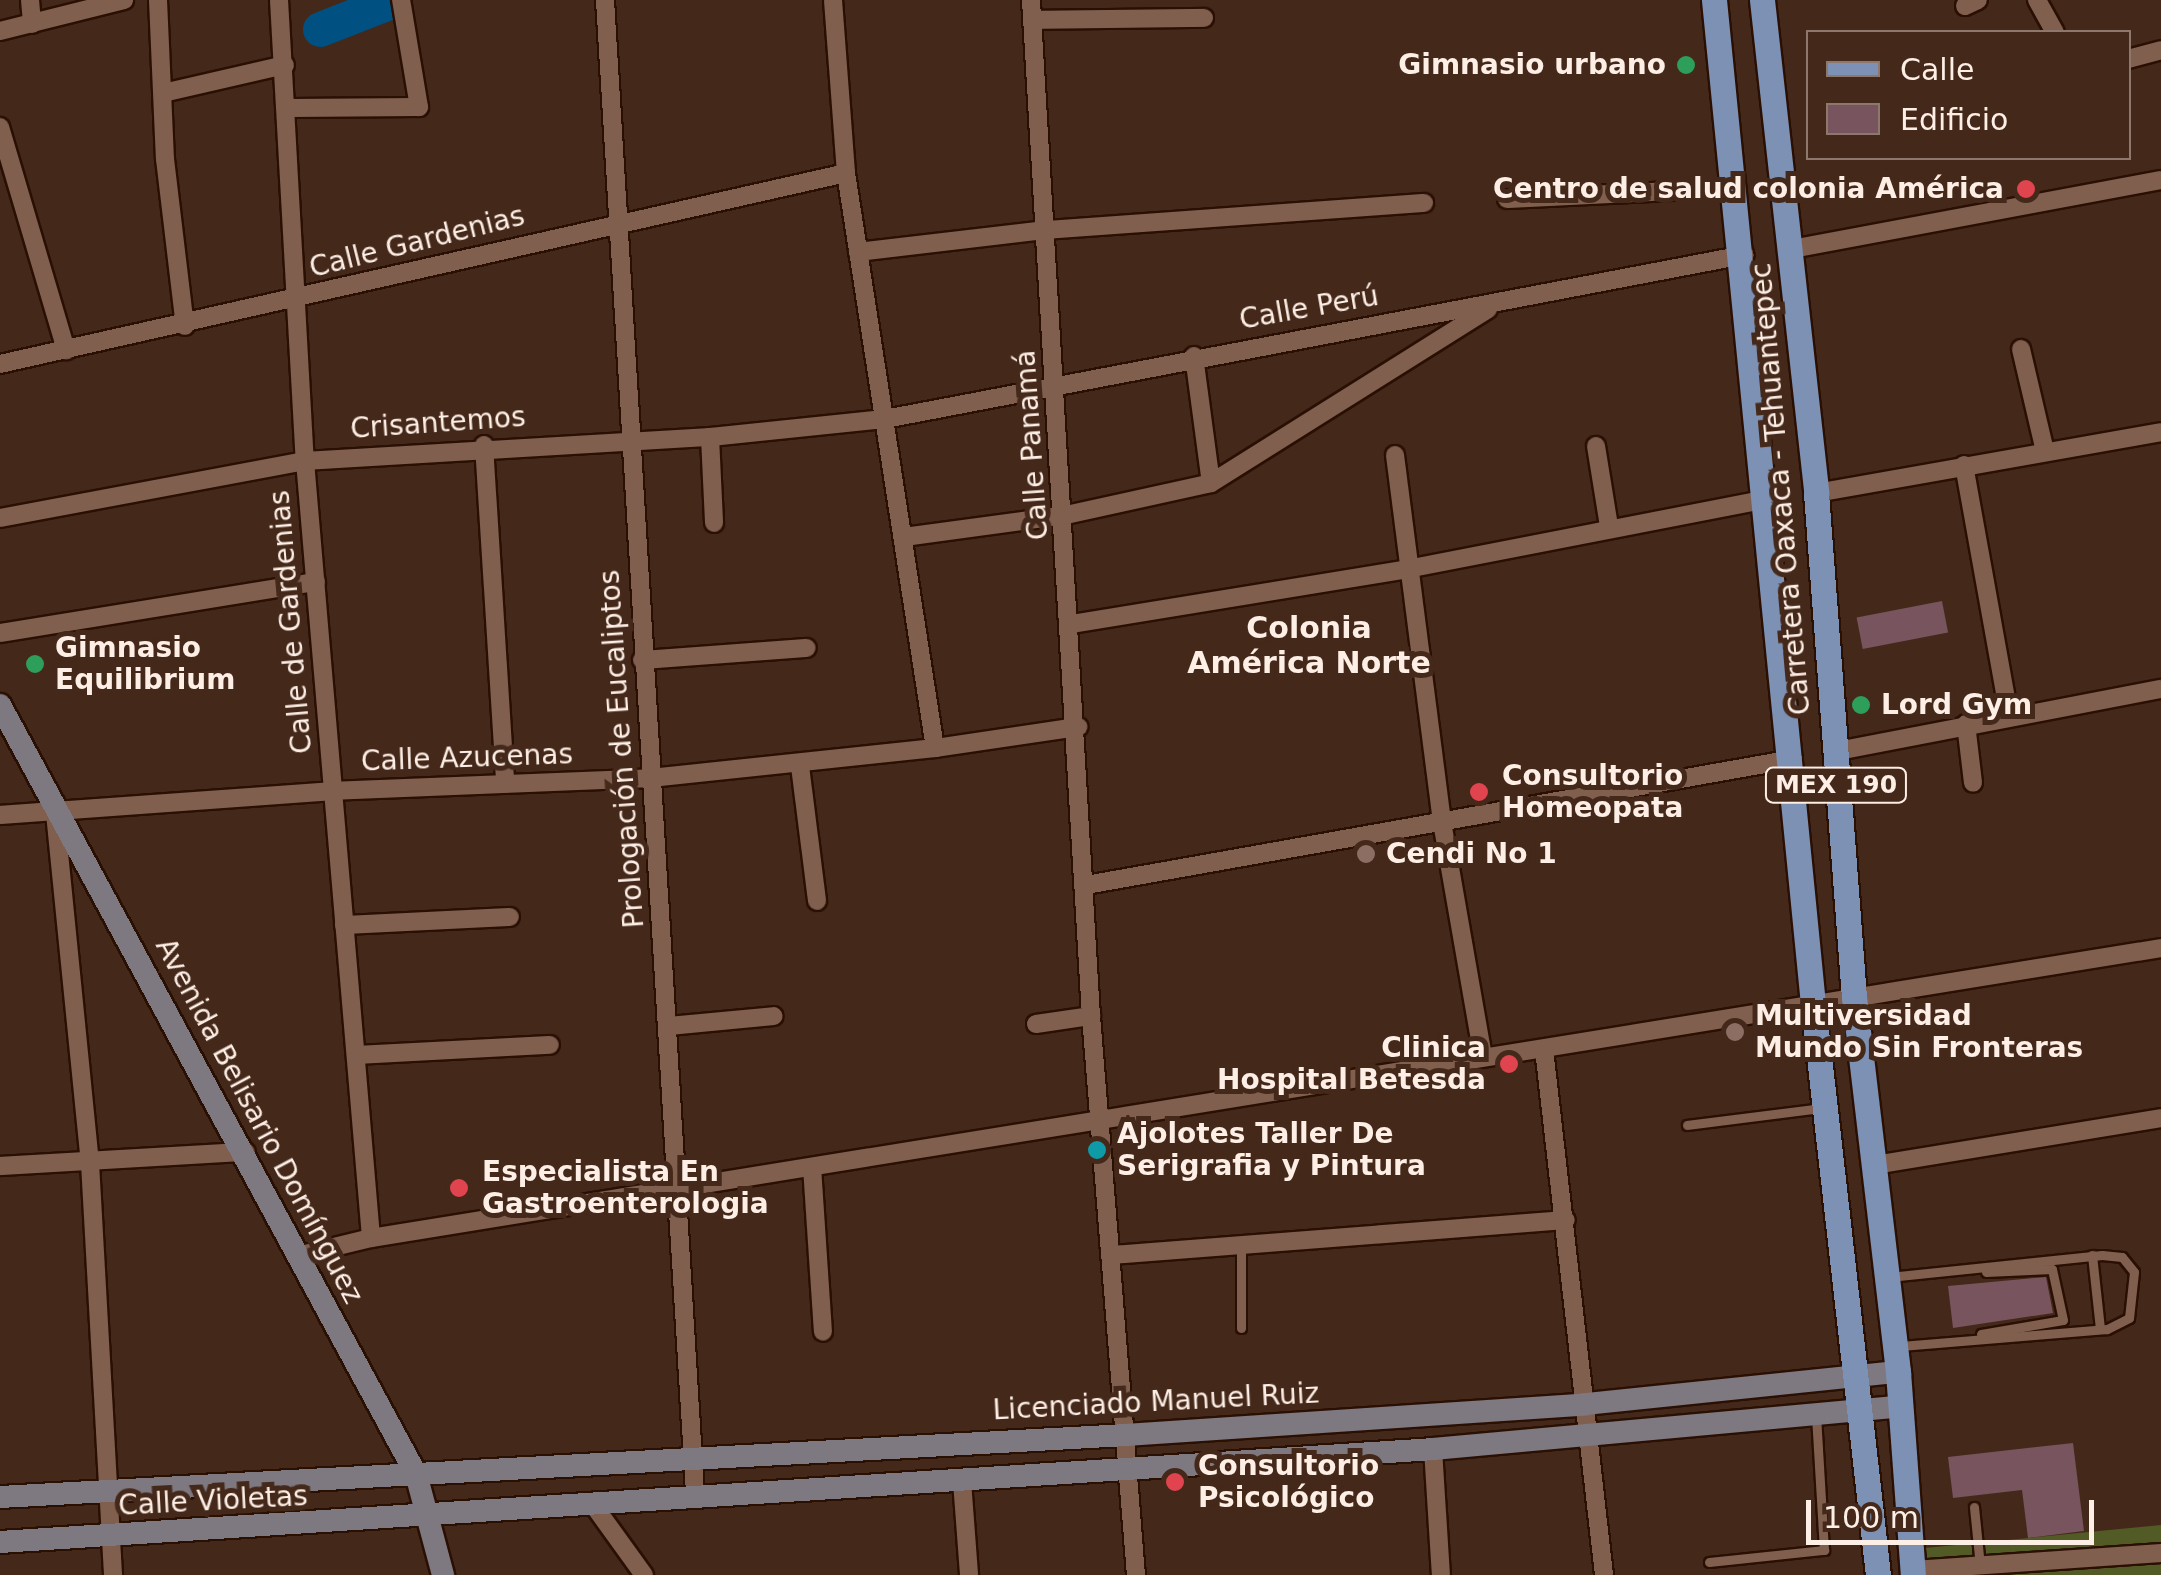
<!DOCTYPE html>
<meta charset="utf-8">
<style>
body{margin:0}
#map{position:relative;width:2161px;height:1575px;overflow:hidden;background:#442819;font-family:"DejaVu Sans",sans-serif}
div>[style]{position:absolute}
.green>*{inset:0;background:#525b25}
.river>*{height:35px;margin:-17.5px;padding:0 17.5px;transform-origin:17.5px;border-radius:17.5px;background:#005081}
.building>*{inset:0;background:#77545e;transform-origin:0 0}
.roads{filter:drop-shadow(2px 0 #2a0f03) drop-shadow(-2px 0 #2a0f03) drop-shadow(0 2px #2a0f03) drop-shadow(0 -2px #2a0f03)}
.lane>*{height:9px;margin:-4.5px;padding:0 4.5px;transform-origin:4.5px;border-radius:4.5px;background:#805f4f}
.street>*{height:18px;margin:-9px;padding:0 9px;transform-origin:9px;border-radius:9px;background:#805f4f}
.secondary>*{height:22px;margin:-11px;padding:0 11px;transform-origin:11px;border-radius:11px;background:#7e7881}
.primary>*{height:25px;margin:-12.5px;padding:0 12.5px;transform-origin:12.5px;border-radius:12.5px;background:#7d91b4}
.dots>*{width:28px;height:28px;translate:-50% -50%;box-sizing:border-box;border:5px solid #442819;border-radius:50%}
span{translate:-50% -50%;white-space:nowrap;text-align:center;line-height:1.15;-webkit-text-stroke:10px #442819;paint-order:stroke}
.shield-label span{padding:2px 8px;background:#442819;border:2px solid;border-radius:8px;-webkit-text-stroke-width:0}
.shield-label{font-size:25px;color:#fdeee6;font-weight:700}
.poi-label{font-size:28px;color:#fdeee6;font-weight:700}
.right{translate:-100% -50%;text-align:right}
.left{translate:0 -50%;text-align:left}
.street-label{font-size:28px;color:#fdeee6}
.neighbourhood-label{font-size:30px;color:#fdeee6;font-weight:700}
.legend{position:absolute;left:1806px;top:30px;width:325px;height:130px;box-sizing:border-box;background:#442819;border:2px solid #8e776b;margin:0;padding:12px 18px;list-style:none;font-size:30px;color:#fdeee6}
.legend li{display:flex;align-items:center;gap:20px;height:50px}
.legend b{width:50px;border:2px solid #8e776b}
.scale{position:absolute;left:1806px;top:1500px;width:288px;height:45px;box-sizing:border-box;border:5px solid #fdeee6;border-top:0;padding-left:12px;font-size:30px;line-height:35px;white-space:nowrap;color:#fdeee6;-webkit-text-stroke:8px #442819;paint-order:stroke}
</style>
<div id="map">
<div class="green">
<i style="clip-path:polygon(2161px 1525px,2161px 1575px,1928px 1575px,1925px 1548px)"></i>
</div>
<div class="river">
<i style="left:320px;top:29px;width:79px;rotate:-21.4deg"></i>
</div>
<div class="building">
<i style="left:1942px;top:601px;width:32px;height:87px;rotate:79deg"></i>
<i style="clip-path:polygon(2046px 1277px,2053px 1313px,1953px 1328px,1948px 1286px)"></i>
<i style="clip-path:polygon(2073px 1443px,2084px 1531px,2028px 1538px,2022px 1490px,1953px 1498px,1948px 1457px)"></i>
</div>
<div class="roads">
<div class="lane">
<i style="left:1687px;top:1125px;width:136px;rotate:-7.2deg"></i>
<i style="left:1241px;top:1246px;width:82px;rotate:90deg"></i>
<i style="left:2092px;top:1255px;width:74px;rotate:83.8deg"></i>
<i style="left:1889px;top:1277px;width:214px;rotate:-5.9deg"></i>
<i style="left:2102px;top:1255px;width:20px;rotate:6deg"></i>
<i style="left:2122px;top:1257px;width:19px;rotate:51deg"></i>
<i style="left:2134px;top:1272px;width:46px;rotate:96.2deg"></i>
<i style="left:2129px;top:1318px;width:25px;rotate:153deg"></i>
<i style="left:2107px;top:1329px;width:210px;rotate:175.3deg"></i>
<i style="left:1981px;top:1334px;width:83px;rotate:-9.7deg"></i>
<i style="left:2063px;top:1320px;width:52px;rotate:-102.2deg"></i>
<i style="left:2052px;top:1269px;width:66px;rotate:177.4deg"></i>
<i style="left:1974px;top:1507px;width:59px;rotate:84.2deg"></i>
<i style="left:1709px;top:1562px;width:116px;rotate:-6deg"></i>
<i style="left:1824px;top:1550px;width:134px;rotate:-93.4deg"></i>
</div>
<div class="street">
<i style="left:30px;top:0;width:24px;rotate:85deg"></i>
<i style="left:158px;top:0;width:159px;rotate:87.5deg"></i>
<i style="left:165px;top:159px;width:168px;rotate:83.2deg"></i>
<i style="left:279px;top:0;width:462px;rotate:86.8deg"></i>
<i style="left:305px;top:461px;width:780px;rotate:85.14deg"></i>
<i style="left:605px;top:0;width:1497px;rotate:86.55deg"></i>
<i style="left:1031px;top:0;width:1018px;rotate:86.62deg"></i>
<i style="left:1091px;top:1016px;width:561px;rotate:85.4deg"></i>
<i style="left:2037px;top:0;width:37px;rotate:61deg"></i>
<i style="left:1965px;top:6px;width:14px;rotate:-25deg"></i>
<i style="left:1032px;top:20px;width:172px;rotate:-0.7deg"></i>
<i style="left:0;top:31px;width:128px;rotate:-14deg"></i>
<i style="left:2128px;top:59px;width:34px;rotate:-15deg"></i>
<i style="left:163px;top:93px;width:125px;rotate:-12.9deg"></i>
<i style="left:289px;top:108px;width:130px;rotate:-0.4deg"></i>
<i style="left:419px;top:107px;width:109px;rotate:-99.5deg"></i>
<i style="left:0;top:127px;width:233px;rotate:73.5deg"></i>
<i style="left:1507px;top:199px;width:227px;rotate:-2.8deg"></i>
<i style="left:1792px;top:249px;width:375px;rotate:-10.6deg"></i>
<i style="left:858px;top:252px;width:189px;rotate:-6.7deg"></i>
<i style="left:1046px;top:230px;width:379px;rotate:-4.1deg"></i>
<i style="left:2021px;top:349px;width:105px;rotate:76.8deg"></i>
<i style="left:1194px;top:356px;width:128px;rotate:82.4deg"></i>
<i style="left:0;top:364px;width:867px;rotate:-12.72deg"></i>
<i style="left:710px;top:437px;width:86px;rotate:87.3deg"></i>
<i style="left:484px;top:445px;width:339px;rotate:86.4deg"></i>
<i style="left:1596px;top:446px;width:81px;rotate:80.8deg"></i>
<i style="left:1395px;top:455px;width:370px;rotate:82.7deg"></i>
<i style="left:1442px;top:822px;width:238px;rotate:80.1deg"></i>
<i style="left:1964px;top:465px;width:254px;rotate:79.8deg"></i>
<i style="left:1816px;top:493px;width:350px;rotate:-10deg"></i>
<i style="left:0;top:518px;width:310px;rotate:-10.6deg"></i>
<i style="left:305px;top:461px;width:406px;rotate:-3.4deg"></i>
<i style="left:710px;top:437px;width:176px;rotate:-5.9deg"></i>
<i style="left:885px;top:419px;width:875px;rotate:-10.81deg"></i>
<i style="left:904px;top:537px;width:163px;rotate:-7.7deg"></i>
<i style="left:1066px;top:515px;width:148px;rotate:-12.4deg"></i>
<i style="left:1211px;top:483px;width:327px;rotate:-32.1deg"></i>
<i style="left:1072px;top:624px;width:339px;rotate:-9.3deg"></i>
<i style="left:1407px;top:569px;width:368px;rotate:-11deg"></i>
<i style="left:0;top:633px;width:320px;rotate:-9.2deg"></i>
<i style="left:642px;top:660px;width:165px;rotate:-4.2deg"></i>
<i style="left:1966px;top:724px;width:59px;rotate:83.2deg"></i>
<i style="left:935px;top:748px;width:145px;rotate:-8.4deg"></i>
<i style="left:1833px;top:752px;width:334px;rotate:-10.9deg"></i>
<i style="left:800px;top:766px;width:136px;rotate:82.8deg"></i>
<i style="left:55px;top:813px;width:352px;rotate:84.3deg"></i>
<i style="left:90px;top:1163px;width:413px;rotate:86.8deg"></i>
<i style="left:0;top:815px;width:333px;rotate:-4.1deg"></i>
<i style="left:332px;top:791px;width:318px;rotate:-2.3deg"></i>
<i style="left:650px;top:778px;width:287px;rotate:-6deg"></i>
<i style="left:935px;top:748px;width:582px;rotate:-98.8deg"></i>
<i style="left:846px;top:173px;width:173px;rotate:-94.3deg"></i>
<i style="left:1086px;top:885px;width:718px;rotate:-10.11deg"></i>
<i style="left:344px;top:925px;width:166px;rotate:-2.8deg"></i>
<i style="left:1036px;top:1024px;width:56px;rotate:-8.3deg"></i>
<i style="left:669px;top:1026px;width:105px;rotate:-5.4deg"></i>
<i style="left:1544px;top:1049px;width:529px;rotate:83.49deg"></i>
<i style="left:356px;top:1055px;width:194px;rotate:-3deg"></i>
<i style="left:1875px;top:1165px;width:290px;rotate:-9.3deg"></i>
<i style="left:0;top:1166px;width:246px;rotate:-3.3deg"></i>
<i style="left:812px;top:1167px;width:165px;rotate:86.2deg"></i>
<i style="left:1111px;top:1255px;width:456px;rotate:-4.4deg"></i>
<i style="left:297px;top:1256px;width:76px;rotate:-13.7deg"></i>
<i style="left:371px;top:1238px;width:1813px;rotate:-9.2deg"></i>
<i style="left:1433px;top:1449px;width:126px;rotate:86.4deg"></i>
<i style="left:962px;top:1481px;width:94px;rotate:85.7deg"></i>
<i style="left:592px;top:1503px;width:89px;rotate:54.2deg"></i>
<i style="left:1913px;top:1570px;width:249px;rotate:-3.9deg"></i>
</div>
<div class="secondary">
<i style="left:0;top:705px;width:874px;rotate:61.59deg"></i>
<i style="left:416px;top:1474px;width:105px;rotate:75deg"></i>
<i style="left:0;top:1497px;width:1127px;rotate:-3.15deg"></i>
<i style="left:1125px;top:1435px;width:462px;rotate:-3.8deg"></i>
<i style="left:1586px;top:1404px;width:314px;rotate:-5.9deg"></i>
<i style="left:0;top:1542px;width:1436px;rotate:-3.71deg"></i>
<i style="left:1433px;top:1449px;width:470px;rotate:-5.2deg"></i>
</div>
<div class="primary">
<i style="left:1714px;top:0;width:1009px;rotate:84.37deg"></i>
<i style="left:1813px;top:1004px;width:575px;rotate:83.51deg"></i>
<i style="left:1762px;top:0;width:496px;rotate:83.7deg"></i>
<i style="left:1816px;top:493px;width:505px;rotate:85.69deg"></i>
<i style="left:1854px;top:997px;width:378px;rotate:83.3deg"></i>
<i style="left:1898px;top:1372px;width:204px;rotate:85.8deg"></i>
</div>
</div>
<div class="dots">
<i style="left:1686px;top:65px;background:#2e9e5b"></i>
<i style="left:2026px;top:189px;background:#e0444e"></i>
<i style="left:35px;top:664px;background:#2e9e5b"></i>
<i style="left:1861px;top:705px;background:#2e9e5b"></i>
<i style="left:1479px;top:792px;background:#e0444e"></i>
<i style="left:1366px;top:854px;background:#8d6e63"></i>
<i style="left:1735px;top:1032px;background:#8d6e63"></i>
<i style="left:1509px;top:1064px;background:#e0444e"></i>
<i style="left:1097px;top:1150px;background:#0f9aa8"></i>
<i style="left:459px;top:1188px;background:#e0444e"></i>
<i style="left:1175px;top:1482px;background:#e0444e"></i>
</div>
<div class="shield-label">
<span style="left:1836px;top:785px">MEX 190</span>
</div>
<div class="poi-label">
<span class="right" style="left:1666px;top:65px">Gimnasio urbano</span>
<span class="right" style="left:2004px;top:189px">Centro de salud colonia América</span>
<span class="left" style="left:55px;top:664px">Gimnasio<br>Equilibrium</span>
<span class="left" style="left:1881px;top:705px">Lord Gym</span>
<span class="left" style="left:1502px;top:792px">Consultorio<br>Homeopata</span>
<span class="left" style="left:1386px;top:854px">Cendi No 1</span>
<span class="left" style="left:1755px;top:1032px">Multiversidad<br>Mundo Sin Fronteras</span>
<span class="right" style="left:1486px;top:1064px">Clinica<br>Hospital Betesda</span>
<span class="left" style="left:1117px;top:1150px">Ajolotes Taller De<br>Serigrafia y Pintura</span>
<span class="left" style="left:482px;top:1188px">Especialista En<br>Gastroenterologia</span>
<span class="left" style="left:1198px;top:1482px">Consultorio<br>Psicológico</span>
</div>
<div class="street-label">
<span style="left:417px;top:242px;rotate:-14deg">Calle Gardenias</span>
<span style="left:1309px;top:308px;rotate:-10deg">Calle Perú</span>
<span style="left:438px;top:423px;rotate:-4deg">Crisantemos</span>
<span style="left:1032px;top:445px;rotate:-94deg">Calle Panamá</span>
<span style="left:1781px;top:489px;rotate:-95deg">Carretera Oaxaca - Tehuantepec</span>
<span style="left:291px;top:622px;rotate:-95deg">Calle de Gardenias</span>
<span style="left:622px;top:749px;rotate:-94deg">Prologación de Eucaliptos</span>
<span style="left:467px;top:758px;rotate:-2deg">Calle Azucenas</span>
<span style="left:259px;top:1121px;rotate:62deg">Avenida Belisario Domínguez</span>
<span style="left:1156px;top:1402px;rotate:-3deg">Licenciado Manuel Ruiz</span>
<span style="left:213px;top:1501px;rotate:-3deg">Calle Violetas</span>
</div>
<div class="neighbourhood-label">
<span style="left:1309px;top:645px">Colonia<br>América Norte</span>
</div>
<ul class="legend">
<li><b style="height:12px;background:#7d91b4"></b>Calle</li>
<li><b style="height:28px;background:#77545e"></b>Edificio</li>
</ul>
<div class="scale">100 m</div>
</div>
